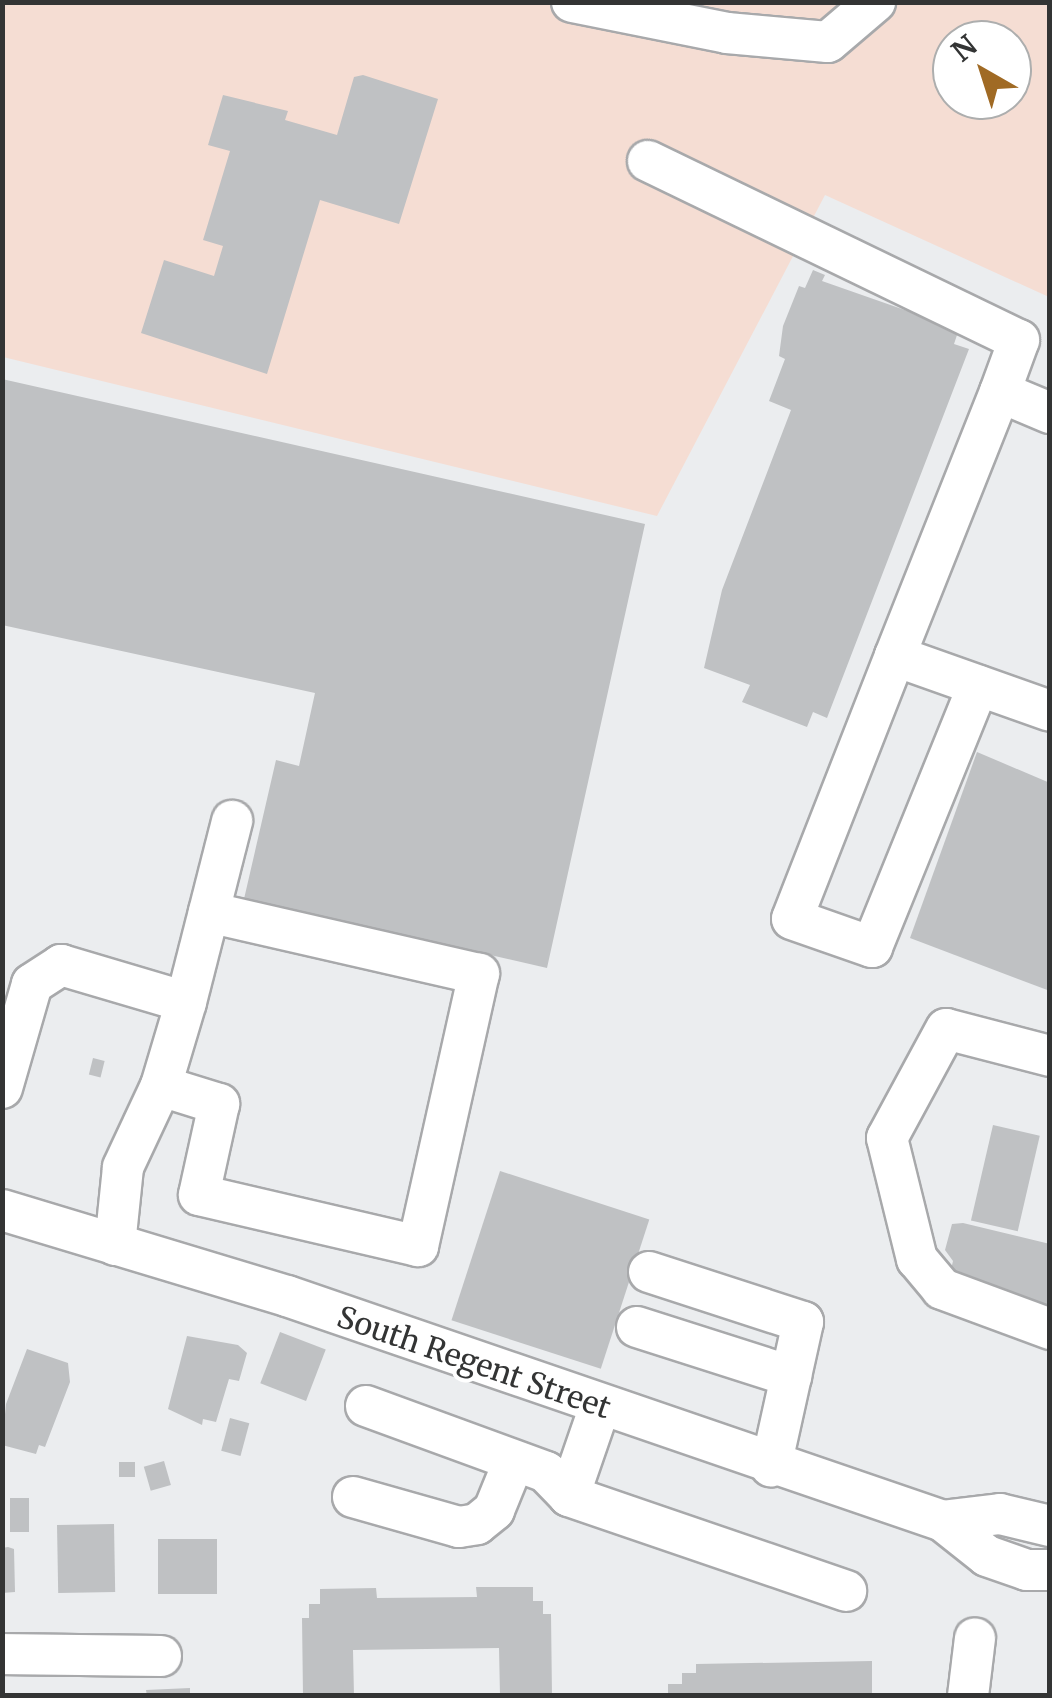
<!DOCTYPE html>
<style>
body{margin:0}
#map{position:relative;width:1052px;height:1698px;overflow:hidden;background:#ebedef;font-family:Merriweather,serif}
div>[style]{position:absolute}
.commercial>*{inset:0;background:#f5ddd3}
.building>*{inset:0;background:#bfc1c3;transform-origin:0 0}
.roads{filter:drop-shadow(2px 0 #a8a9ab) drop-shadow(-2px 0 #a8a9ab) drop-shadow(0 2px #a8a9ab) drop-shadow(0 -2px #a8a9ab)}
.minor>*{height:40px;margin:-20px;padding:0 20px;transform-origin:20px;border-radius:20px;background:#fff}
span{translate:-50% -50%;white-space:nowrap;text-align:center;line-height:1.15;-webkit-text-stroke:8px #fff;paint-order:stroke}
.street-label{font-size:30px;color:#333434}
.frame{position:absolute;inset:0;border:5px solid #333434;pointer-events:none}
.north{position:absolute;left:932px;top:20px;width:100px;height:100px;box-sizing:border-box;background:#fff;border:2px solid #adaeae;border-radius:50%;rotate:321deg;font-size:28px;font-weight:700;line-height:40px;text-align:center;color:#333434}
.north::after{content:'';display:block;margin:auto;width:35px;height:45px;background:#a06a24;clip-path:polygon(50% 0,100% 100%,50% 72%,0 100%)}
</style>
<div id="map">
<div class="commercial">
<i style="clip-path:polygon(evenodd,3px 3px,1049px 3px,1049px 297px,825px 195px,657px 516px,3px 357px,3px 3px,952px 40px,1012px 40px,1012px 100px,952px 100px,952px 40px)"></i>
</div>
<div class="building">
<i style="clip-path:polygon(363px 75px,438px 99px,399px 224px,320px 200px,267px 374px,141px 333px,164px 260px,214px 276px,223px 246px,203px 240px,230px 151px,208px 145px,223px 95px,288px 111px,285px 120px,337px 135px,354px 77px)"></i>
<i style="clip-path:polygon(813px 270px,825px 275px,822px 281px,959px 329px,954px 344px,969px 349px,827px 718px,813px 712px,807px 727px,742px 702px,750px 685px,704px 668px,722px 590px,791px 410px,769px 401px,785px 359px,779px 356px,783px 326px,799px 286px,805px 288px)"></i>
<i style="clip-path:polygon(2px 379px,645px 524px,547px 968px,244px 899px,276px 760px,299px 766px,315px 693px,2px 625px)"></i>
<i style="clip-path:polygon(977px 752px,1050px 783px,1050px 991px,910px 938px)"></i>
<i style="left:93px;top:1058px;width:12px;height:17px;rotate:14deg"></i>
<i style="left:993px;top:1125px;width:48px;height:98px;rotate:13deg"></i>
<i style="left:500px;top:1171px;width:157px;height:157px;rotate:18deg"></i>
<i style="clip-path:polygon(963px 1223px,1050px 1244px,1050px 1308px,949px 1278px,953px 1261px,945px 1250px,952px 1224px)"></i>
<i style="left:280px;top:1332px;width:49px;height:55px;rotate:21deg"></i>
<i style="clip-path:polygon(187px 1336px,238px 1345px,247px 1353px,239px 1381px,229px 1379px,216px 1422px,203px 1419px,202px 1425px,168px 1409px)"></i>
<i style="clip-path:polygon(27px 1349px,68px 1363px,70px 1382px,45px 1447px,39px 1445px,36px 1454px,2px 1445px,6px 1404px)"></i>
<i style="left:230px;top:1418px;width:20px;height:34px;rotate:15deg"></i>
<i style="left:164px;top:1461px;width:25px;height:21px;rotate:74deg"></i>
<i style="left:119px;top:1462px;width:16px;height:15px"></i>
<i style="left:10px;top:1498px;width:19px;height:34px"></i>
<i style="left:114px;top:1524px;width:68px;height:57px;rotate:89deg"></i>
<i style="left:158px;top:1539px;width:59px;height:55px"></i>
<i style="clip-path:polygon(8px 1547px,14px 1549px,15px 1592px,2px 1593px,2px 1548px)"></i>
<i style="clip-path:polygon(476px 1587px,533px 1587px,533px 1601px,543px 1601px,543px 1614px,551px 1614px,552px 1696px,500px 1696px,499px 1648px,353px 1650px,354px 1696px,303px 1696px,302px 1618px,309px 1618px,309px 1604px,320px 1604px,320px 1589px,376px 1588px,377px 1598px,477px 1597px)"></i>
<i style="clip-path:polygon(872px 1661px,872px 1696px,668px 1696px,668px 1684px,682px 1684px,682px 1673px,696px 1673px,696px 1664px)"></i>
<i style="clip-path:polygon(190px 1688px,190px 1696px,147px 1696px,146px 1690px)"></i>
</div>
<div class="roads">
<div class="minor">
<i style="left:572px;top:2px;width:158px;rotate:11.3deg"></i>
<i style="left:727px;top:33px;width:101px;rotate:5.1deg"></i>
<i style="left:828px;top:42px;width:62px;rotate:-40.4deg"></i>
<i style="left:648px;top:161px;width:412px;rotate:25.8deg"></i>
<i style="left:1019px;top:340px;width:55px;rotate:110.1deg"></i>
<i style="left:1050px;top:413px;width:54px;rotate:-157.2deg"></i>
<i style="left:1000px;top:392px;width:284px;rotate:111.7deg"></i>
<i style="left:895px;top:656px;width:164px;rotate:19.5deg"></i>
<i style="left:895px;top:656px;width:282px;rotate:111.4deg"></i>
<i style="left:792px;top:919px;width:85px;rotate:19.3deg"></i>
<i style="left:872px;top:947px;width:282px;rotate:-67.9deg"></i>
<i style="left:186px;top:1002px;width:187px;rotate:-75.7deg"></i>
<i style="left:1050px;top:1056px;width:107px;rotate:-165.4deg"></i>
<i style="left:946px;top:1029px;width:124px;rotate:118.4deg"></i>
<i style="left:887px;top:1138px;width:125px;rotate:76.1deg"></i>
<i style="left:917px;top:1259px;width:39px;rotate:50deg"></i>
<i style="left:942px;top:1289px;width:115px;rotate:20.3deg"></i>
<i style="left:2px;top:1088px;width:108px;rotate:-73.9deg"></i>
<i style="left:32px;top:984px;width:35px;rotate:-33deg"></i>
<i style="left:61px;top:965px;width:130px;rotate:16.5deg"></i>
<i style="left:186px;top:1002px;width:88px;rotate:106.6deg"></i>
<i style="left:161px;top:1086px;width:61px;rotate:17.2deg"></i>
<i style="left:219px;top:1104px;width:93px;rotate:102.4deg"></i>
<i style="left:199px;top:1195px;width:225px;rotate:13.1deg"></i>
<i style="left:418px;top:1246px;width:279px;rotate:-77.4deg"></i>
<i style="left:479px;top:974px;width:277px;rotate:-167.1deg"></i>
<i style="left:2px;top:1210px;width:298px;rotate:16.8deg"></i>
<i style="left:287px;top:1296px;width:694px;rotate:18.93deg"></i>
<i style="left:115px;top:1245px;width:78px;rotate:-84.1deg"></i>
<i style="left:123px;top:1167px;width:89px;rotate:-64.9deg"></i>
<i style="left:649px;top:1272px;width:162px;rotate:18deg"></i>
<i style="left:803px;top:1322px;width:148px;rotate:102.5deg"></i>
<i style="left:637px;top:1327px;width:162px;rotate:17.7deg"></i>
<i style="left:366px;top:1406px;width:192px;rotate:20.1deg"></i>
<i style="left:546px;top:1472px;width:33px;rotate:46deg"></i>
<i style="left:569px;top:1496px;width:293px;rotate:18.9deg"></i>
<i style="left:569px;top:1496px;width:95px;rotate:-71deg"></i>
<i style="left:353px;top:1497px;width:110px;rotate:15.8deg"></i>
<i style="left:459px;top:1527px;width:18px;rotate:-9deg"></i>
<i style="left:477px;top:1524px;width:22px;rotate:-39deg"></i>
<i style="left:494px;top:1510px;width:53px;rotate:-67.8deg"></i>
<i style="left:1050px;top:1526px;width:51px;rotate:-166.5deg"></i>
<i style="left:1000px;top:1514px;width:57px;rotate:173deg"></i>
<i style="left:943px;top:1521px;width:56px;rotate:38.5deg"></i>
<i style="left:987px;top:1556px;width:42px;rotate:19.3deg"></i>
<i style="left:1027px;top:1570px;width:23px"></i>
<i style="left:2px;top:1654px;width:159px;rotate:0.7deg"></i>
<i style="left:968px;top:1696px;width:58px;rotate:-83.1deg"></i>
</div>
</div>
<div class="street-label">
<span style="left:474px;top:1362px;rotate:19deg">South Regent Street</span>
</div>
<div class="frame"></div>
<div class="north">N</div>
</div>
